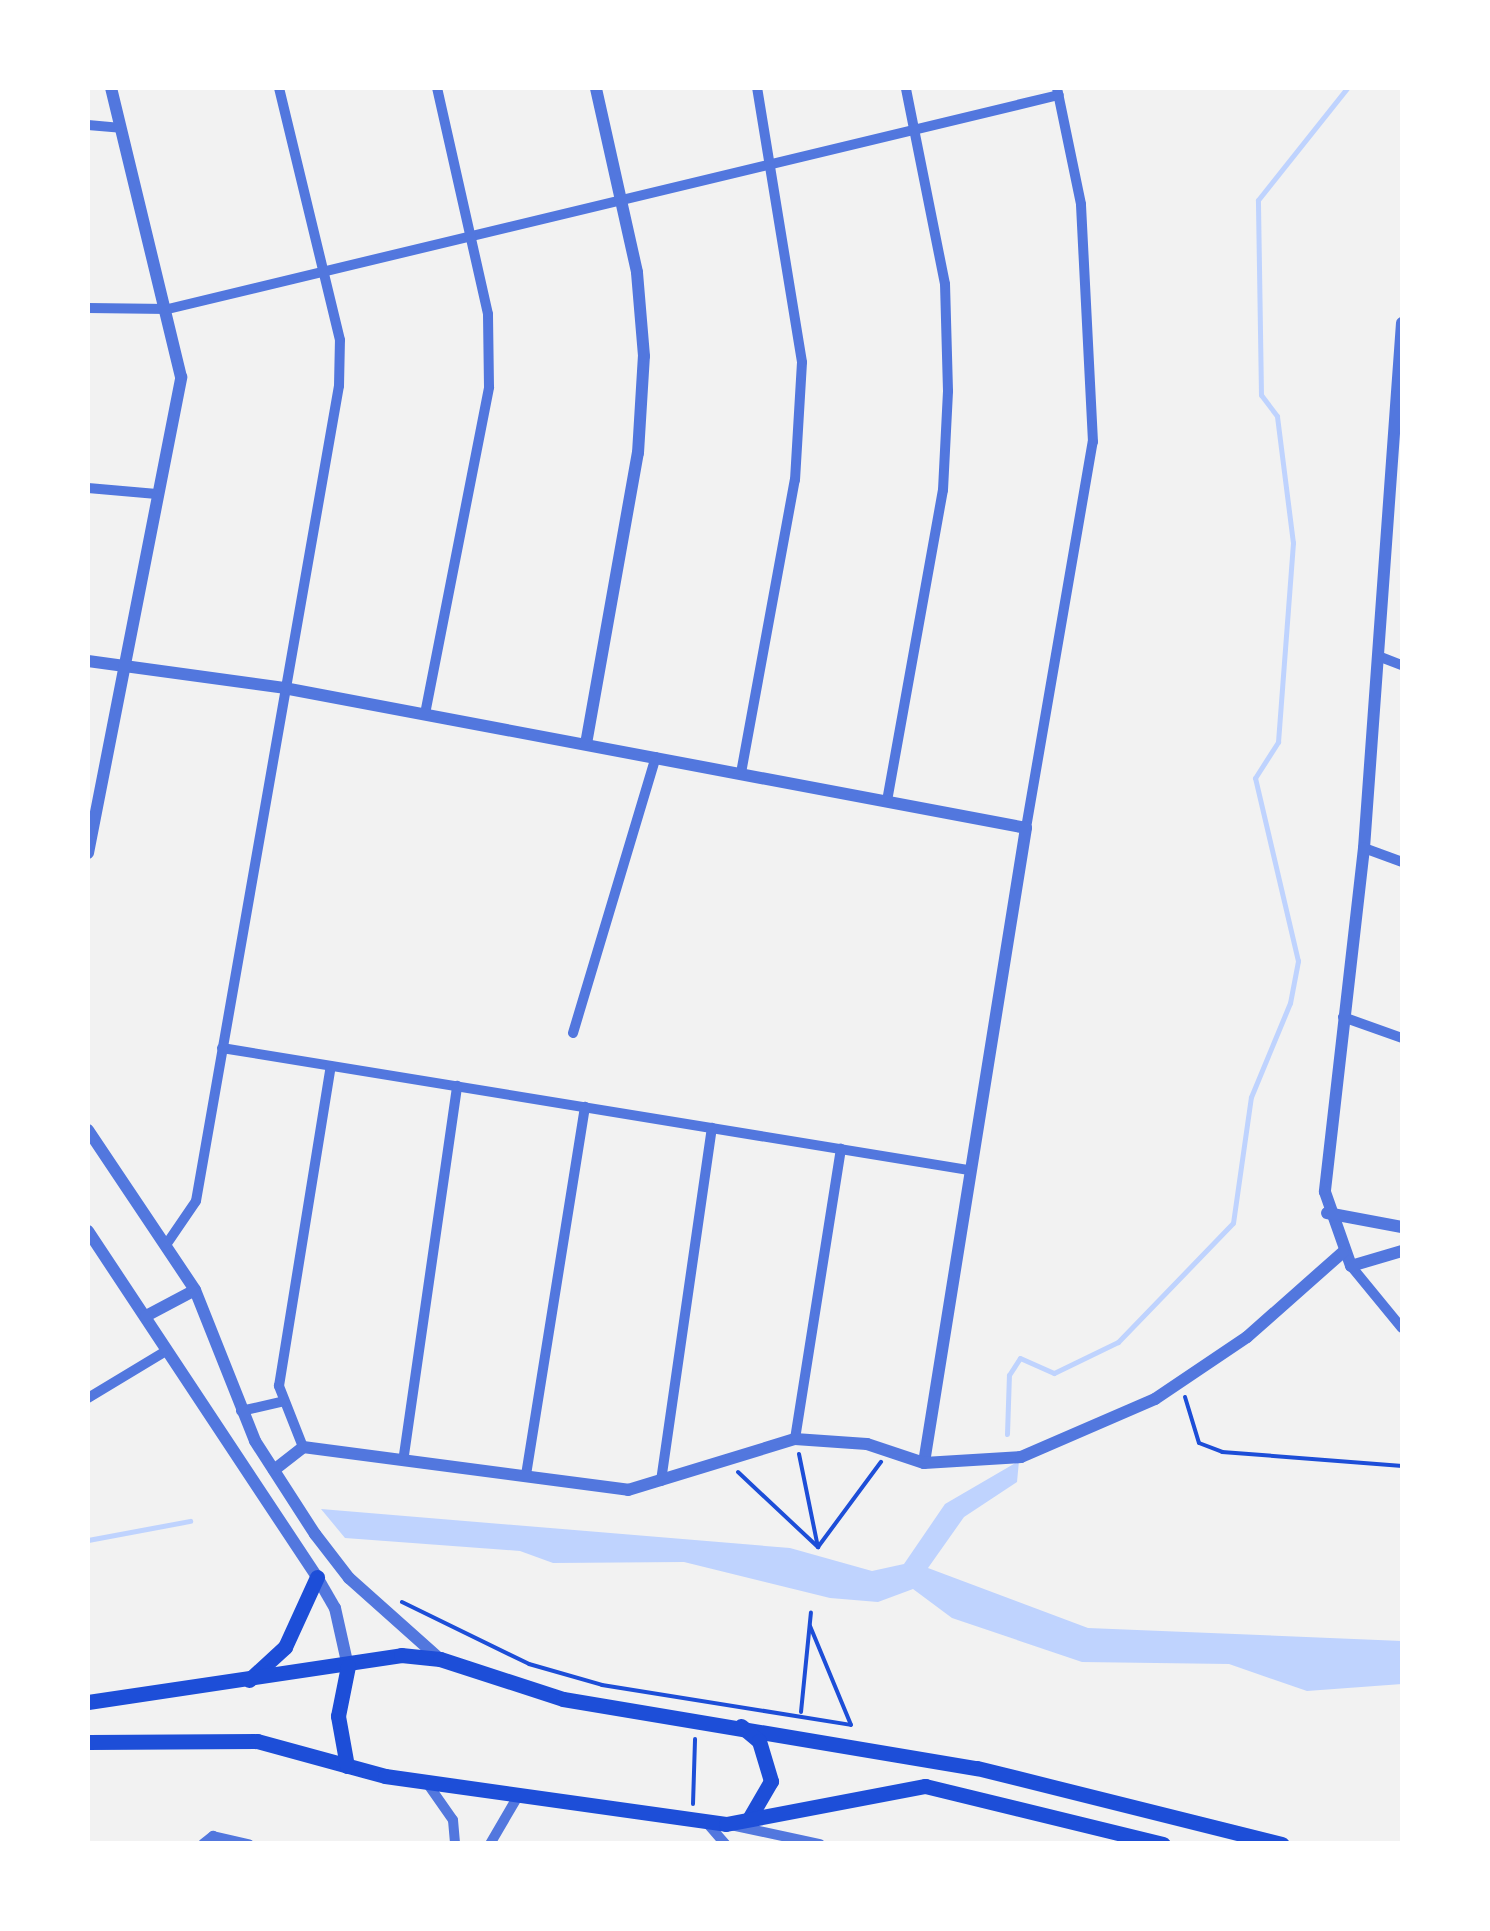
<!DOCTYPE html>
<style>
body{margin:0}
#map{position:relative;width:1490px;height:1931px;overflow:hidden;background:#f2f2f2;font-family:Spectral,serif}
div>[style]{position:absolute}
.water>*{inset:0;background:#bfd3fe}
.stream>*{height:5px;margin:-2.5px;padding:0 2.5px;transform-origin:2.5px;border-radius:2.5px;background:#bfd3fe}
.path>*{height:4px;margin:-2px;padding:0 2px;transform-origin:2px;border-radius:2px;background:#1d4ed8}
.minor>*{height:10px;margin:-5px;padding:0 5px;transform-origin:5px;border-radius:5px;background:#5277de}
.tertiary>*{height:12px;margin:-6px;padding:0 6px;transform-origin:6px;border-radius:6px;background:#5277de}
.primary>*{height:15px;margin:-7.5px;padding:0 7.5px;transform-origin:7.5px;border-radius:7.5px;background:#1d4ed8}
span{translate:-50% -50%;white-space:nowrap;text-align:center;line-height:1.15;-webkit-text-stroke:8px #fff;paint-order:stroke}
.frame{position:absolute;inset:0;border:90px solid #fff;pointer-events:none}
</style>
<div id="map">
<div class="water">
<i style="clip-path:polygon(1019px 1461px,1017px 1482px,964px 1517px,928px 1568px,1088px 1628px,1402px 1641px,1402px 1684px,1307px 1691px,1229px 1664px,1082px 1662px,952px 1618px,913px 1589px,878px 1602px,830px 1598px,684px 1562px,553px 1563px,520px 1551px,345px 1538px,321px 1509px,790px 1548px,872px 1571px,904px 1564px,945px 1504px)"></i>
</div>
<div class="stream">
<i style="left:1007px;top:1434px;width:59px;rotate:-88.1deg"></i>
<i style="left:1009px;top:1375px;width:20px;rotate:-57deg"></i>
<i style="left:1020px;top:1358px;width:37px;rotate:24deg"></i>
<i style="left:1054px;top:1373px;width:71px;rotate:-25.8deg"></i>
<i style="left:1118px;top:1342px;width:165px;rotate:-46deg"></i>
<i style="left:1233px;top:1223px;width:127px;rotate:-81.9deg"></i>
<i style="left:1251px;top:1097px;width:102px;rotate:-67.5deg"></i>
<i style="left:1290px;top:1003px;width:43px;rotate:-79.2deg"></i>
<i style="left:1298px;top:961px;width:188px;rotate:-103.2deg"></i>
<i style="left:1255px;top:778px;width:43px;rotate:-57.4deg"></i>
<i style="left:1278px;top:742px;width:200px;rotate:-85.7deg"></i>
<i style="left:1293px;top:543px;width:128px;rotate:-97.2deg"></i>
<i style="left:1277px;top:416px;width:26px;rotate:-127deg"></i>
<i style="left:1261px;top:395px;width:195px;rotate:-90.9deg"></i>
<i style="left:1258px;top:200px;width:143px;rotate:-51.5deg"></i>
<i style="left:88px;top:1540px;width:104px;rotate:-10.6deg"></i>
</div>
<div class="path">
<i style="left:1185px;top:1397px;width:48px;rotate:73.1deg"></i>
<i style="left:1199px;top:1443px;width:25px;rotate:21deg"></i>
<i style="left:1222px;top:1452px;width:181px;rotate:4.4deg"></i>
<i style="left:799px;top:1454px;width:95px;rotate:78.5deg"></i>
<i style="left:738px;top:1472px;width:110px;rotate:43.2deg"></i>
<i style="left:818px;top:1547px;width:106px;rotate:-53.5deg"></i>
<i style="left:402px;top:1602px;width:141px;rotate:26deg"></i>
<i style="left:529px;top:1664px;width:76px;rotate:16deg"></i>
<i style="left:602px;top:1685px;width:252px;rotate:9.1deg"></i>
<i style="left:810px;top:1626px;width:107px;rotate:67.5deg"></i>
<i style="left:801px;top:1712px;width:100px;rotate:-84.3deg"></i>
<i style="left:693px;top:1804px;width:65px;rotate:-88.2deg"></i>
</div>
<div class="minor">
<i style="left:88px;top:125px;width:33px;rotate:5deg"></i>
<i style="left:88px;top:308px;width:80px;rotate:0.7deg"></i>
<i style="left:168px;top:309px;width:916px;rotate:-13.51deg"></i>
<i style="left:88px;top:488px;width:69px;rotate:5deg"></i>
<i style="left:1378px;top:656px;width:26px;rotate:21deg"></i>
<i style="left:425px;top:714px;width:333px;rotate:-78.9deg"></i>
<i style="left:489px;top:387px;width:73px;rotate:-90.8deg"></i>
<i style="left:488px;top:314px;width:232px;rotate:-102.7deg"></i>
<i style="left:741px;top:773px;width:298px;rotate:-79.6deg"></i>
<i style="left:795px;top:480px;width:118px;rotate:-86.6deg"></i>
<i style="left:802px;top:362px;width:278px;rotate:-99.3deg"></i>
<i style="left:887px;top:801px;width:316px;rotate:-79.8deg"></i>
<i style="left:943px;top:490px;width:99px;rotate:-87.1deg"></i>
<i style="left:948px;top:391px;width:107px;rotate:-91.6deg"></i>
<i style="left:945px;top:284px;width:200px;rotate:-101.3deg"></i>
<i style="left:1026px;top:828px;width:392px;rotate:-80.2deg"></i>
<i style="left:1093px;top:442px;width:238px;rotate:-92.9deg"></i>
<i style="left:1081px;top:204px;width:118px;rotate:-101.7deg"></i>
<i style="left:1364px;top:848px;width:40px;rotate:20.2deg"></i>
<i style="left:1343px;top:1017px;width:63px;rotate:19.6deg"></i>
<i style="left:573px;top:1033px;width:288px;rotate:-73.3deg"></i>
<i style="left:222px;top:1048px;width:757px;rotate:9.28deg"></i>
<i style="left:166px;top:1245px;width:53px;rotate:-55.7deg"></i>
<i style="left:196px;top:1201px;width:827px;rotate:-80.05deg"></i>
<i style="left:339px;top:386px;width:46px;rotate:-88.8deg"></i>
<i style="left:340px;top:340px;width:259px;rotate:-103.6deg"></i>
<i style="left:1351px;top:1266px;width:80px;rotate:50.6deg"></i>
<i style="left:88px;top:1398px;width:91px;rotate:-31.1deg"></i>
<i style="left:241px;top:1411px;width:41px;rotate:-12.7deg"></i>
<i style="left:795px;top:1439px;width:294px;rotate:-81deg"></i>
<i style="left:303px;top:1447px;width:66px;rotate:-111.5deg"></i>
<i style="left:279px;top:1386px;width:324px;rotate:-80.8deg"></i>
<i style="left:404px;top:1455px;width:373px;rotate:-81.8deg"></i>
<i style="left:526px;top:1475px;width:373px;rotate:-80.9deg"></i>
<i style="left:661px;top:1481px;width:357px;rotate:-81.8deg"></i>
<i style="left:427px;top:1783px;width:45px;rotate:54.9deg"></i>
<i style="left:453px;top:1820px;width:24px;rotate:85deg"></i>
<i style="left:707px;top:1823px;width:28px;rotate:49deg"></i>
<i style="left:731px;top:1825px;width:91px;rotate:12.1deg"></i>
<i style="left:203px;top:1844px;width:13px;rotate:-39deg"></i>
<i style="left:213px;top:1836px;width:37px;rotate:13deg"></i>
<i style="left:490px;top:1844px;width:56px;rotate:-59.7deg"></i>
</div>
<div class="tertiary">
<i style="left:1402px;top:323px;width:526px;rotate:94.14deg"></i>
<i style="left:1364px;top:848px;width:346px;rotate:96.5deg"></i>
<i style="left:1325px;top:1192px;width:78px;rotate:70.6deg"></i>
<i style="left:1351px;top:1266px;width:53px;rotate:-16.4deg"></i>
<i style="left:88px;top:661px;width:198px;rotate:7.8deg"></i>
<i style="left:284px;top:688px;width:755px;rotate:10.68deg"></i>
<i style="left:1026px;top:828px;width:643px;rotate:99.13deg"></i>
<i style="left:586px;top:744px;width:296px;rotate:-79.9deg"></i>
<i style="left:638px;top:453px;width:97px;rotate:-86.5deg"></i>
<i style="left:644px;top:356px;width:84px;rotate:-94.8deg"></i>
<i style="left:637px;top:272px;width:189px;rotate:-102.6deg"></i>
<i style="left:88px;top:853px;width:485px;rotate:-78.9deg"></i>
<i style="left:181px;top:377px;width:297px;rotate:-103.6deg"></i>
<i style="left:88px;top:1130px;width:192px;rotate:56.2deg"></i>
<i style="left:195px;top:1290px;width:162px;rotate:68.3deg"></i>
<i style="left:255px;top:1441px;width:111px;rotate:57.2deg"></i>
<i style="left:315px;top:1534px;width:56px;rotate:52.3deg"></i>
<i style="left:349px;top:1578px;width:122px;rotate:41.7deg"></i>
<i style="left:1327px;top:1213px;width:76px;rotate:10.6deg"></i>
<i style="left:88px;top:1231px;width:415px;rotate:56.5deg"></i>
<i style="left:317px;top:1577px;width:36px;rotate:60deg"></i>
<i style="left:335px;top:1608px;width:59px;rotate:77.4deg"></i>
<i style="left:146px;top:1316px;width:55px;rotate:-28deg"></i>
<i style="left:274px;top:1470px;width:37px;rotate:-38deg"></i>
<i style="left:303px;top:1447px;width:328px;rotate:7.5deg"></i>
<i style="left:628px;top:1490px;width:175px;rotate:-17deg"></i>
<i style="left:795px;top:1439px;width:72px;rotate:4deg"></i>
<i style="left:867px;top:1444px;width:60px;rotate:18.4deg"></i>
<i style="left:924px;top:1463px;width:97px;rotate:-3.5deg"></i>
<i style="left:1021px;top:1457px;width:146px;rotate:-23.4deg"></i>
<i style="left:1155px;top:1399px;width:111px;rotate:-34deg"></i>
<i style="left:1247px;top:1337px;width:128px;rotate:-41.5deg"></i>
</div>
<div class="primary">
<i style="left:249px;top:1680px;width:49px;rotate:-42.5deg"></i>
<i style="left:285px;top:1647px;width:77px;rotate:-65.4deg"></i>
<i style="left:88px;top:1702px;width:317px;rotate:-8.5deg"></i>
<i style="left:401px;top:1655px;width:39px;rotate:6deg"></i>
<i style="left:440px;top:1659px;width:129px;rotate:18deg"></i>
<i style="left:563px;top:1699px;width:420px;rotate:9.5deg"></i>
<i style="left:977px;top:1768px;width:314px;rotate:14deg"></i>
<i style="left:741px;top:1726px;width:23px;rotate:40deg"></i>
<i style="left:759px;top:1741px;width:42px;rotate:73.3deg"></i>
<i style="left:771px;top:1781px;width:44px;rotate:120.1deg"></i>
<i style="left:88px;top:1742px;width:169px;rotate:-0.3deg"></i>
<i style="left:257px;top:1741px;width:133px;rotate:15.3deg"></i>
<i style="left:385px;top:1776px;width:344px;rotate:8deg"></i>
<i style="left:726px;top:1824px;width:203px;rotate:-10.8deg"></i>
<i style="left:925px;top:1786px;width:245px;rotate:13.7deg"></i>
<i style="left:347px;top:1766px;width:51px;rotate:-100.2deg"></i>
<i style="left:338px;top:1716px;width:51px;rotate:-78.7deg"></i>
</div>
<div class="frame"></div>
</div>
